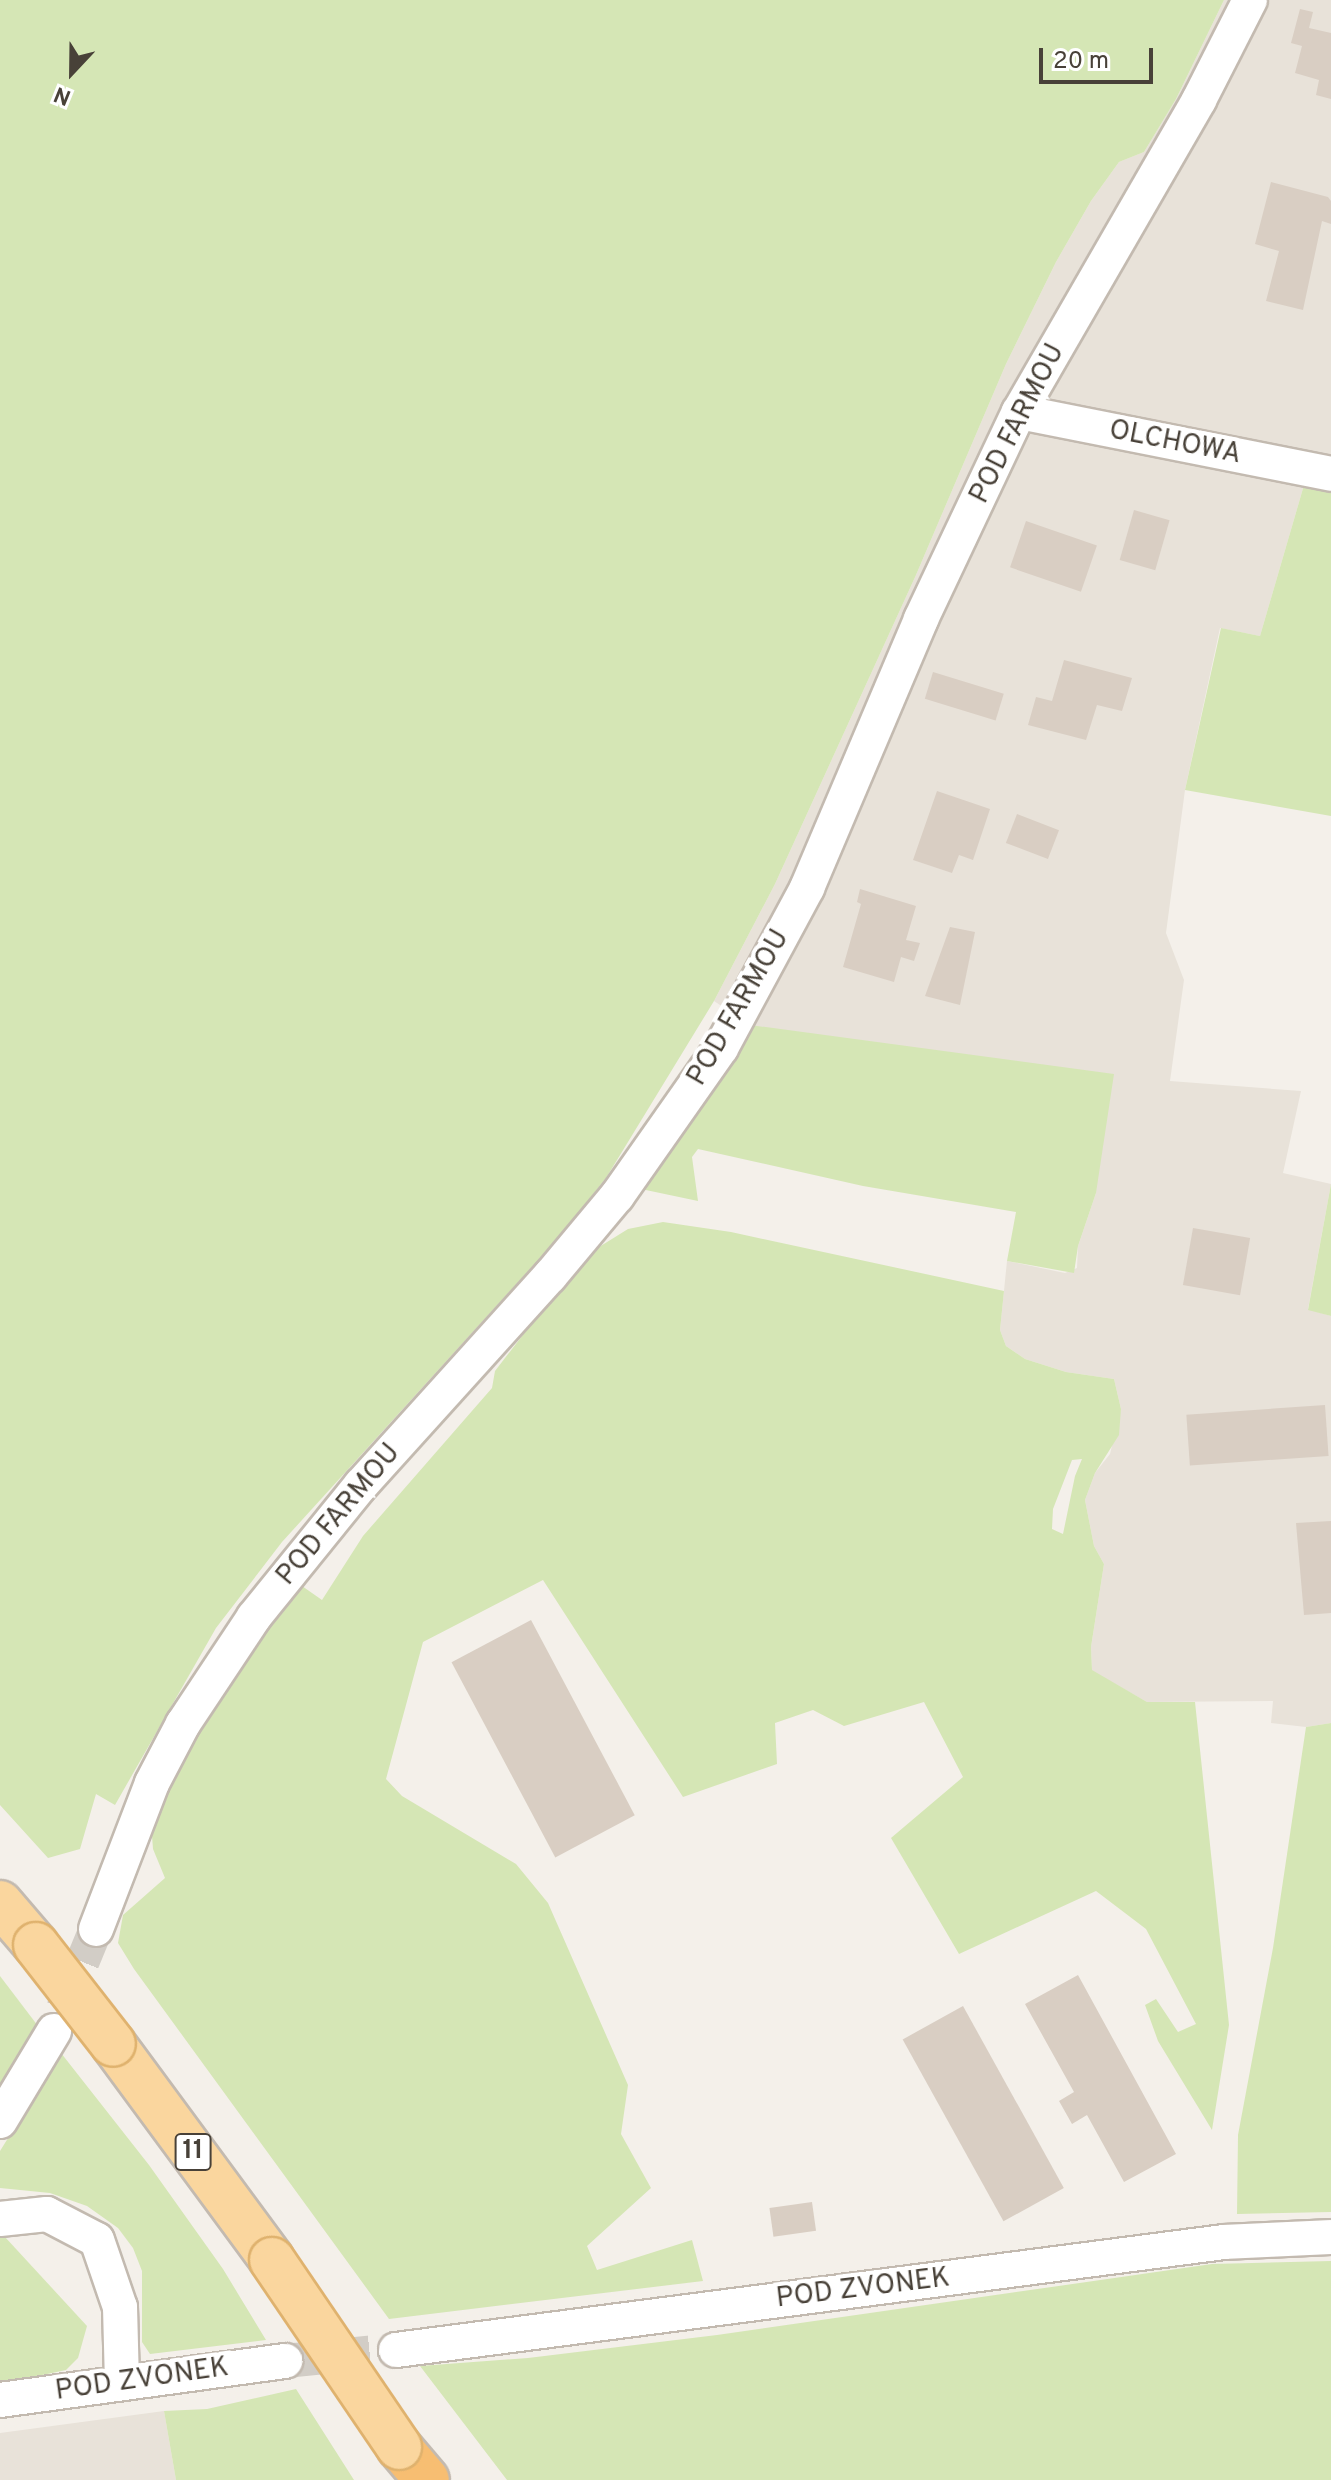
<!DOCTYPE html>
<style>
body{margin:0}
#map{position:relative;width:1331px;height:2480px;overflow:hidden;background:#f4f0ea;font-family:Overpass,sans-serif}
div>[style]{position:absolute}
.residential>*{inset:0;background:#e8e2d9}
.green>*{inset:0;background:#d5e6b5}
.building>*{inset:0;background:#d9cec3;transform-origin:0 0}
.street-tunnel>*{height:34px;margin-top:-17px;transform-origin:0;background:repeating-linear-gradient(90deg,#d2cdc6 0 34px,transparent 0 51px)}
.roads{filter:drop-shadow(2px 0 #c3bab0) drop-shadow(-2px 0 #c3bab0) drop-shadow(0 2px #c3bab0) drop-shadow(0 -2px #c3bab0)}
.street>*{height:34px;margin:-17px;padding:0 17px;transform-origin:17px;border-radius:17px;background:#fff}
.primary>*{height:44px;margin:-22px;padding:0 22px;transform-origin:22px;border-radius:22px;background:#fad69e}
.highway>*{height:44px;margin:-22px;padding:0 22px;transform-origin:22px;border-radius:22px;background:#f7be72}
.bridges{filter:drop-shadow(2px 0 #dfb26e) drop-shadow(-2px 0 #dfb26e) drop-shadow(0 2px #dfb26e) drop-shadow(0 -2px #dfb26e)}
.primary-bridge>*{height:44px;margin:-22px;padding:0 22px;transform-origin:22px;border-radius:22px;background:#fad69e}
span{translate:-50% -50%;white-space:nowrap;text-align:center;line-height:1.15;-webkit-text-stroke:8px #fff;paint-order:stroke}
.shield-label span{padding:2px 6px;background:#fff;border:2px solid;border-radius:6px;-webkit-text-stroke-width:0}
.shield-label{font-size:26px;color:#484138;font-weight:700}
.street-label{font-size:28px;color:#484138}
.north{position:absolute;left:32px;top:32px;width:80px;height:80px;-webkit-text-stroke:6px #fff;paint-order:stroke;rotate:202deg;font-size:22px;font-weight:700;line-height:32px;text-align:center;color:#484138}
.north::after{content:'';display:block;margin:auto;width:28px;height:36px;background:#484138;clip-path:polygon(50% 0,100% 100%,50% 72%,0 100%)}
.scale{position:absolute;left:1039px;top:48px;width:114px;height:36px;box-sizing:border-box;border:4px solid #484138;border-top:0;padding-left:10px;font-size:24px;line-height:28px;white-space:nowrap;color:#484138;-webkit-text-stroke:6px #fff;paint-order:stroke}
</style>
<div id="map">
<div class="residential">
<i style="clip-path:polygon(1224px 0,1331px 0,1331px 490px,1304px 485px,1260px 636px,1220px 628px,1185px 790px,1166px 933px,1184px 980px,1170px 1081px,1301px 1091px,1283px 1173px,1331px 1184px,1308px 1309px,1331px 1316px,1331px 1723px,1306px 1727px,1271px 1723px,1273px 1701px,1147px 1702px,1092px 1671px,1091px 1647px,1104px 1564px,1094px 1546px,1085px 1500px,1095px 1473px,1110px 1454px,1121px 1409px,1114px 1379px,1066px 1372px,1025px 1359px,1006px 1346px,1000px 1330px,1007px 1261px,1065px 1273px,1077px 1268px,1078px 1246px,1096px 1193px,750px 1025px,714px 1001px,775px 884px,916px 575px,1006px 364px,1056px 262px,1091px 201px,1119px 162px,1144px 152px,1176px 99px)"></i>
<i style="clip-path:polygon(164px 2411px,176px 2480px,0 2480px,0 2433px)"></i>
</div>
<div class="green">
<i style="clip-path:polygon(0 0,1224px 0,1176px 99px,1144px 152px,1119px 162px,1091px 201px,1056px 262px,1006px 364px,916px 575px,775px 884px,714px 1001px,606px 1178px,560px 1236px,282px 1542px,216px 1628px,115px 1805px,96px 1794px,80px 1849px,48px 1858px,0 1805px)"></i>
<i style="clip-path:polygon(1304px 485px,1331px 490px,1331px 816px,1185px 790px,1221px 628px,1260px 636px)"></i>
<i style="clip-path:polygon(750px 1025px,1114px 1074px,1096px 1193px,1078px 1246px,1074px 1273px,1007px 1261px,1016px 1212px,863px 1186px,698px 1149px,692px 1157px,698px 1201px,641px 1189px)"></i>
<i style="clip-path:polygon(1331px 1184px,1331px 1316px,1308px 1310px)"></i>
<i style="clip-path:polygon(evenodd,663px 1222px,731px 1232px,1004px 1291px,1000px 1330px,1006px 1346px,1025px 1359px,1066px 1372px,1114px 1379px,1121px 1409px,1119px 1435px,1095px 1473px,1085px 1500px,1094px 1546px,1104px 1564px,1091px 1647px,1092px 1670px,1147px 1702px,1195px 1702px,1229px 2025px,1212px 2130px,1158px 2041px,1145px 2005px,1156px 1999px,1178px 2032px,1196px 2024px,1146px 1929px,1096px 1891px,959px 1954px,891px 1838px,963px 1777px,924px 1702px,844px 1726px,813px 1710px,775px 1723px,777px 1764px,683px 1797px,543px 1580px,423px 1642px,386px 1779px,402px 1796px,516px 1864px,548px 1903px,628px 2085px,621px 2134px,651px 2188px,587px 2246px,597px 2270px,692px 2240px,703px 2281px,389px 2319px,134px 1969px,118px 1943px,123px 1915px,165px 1878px,153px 1849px,151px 1823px,189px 1745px,229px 1679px,302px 1586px,322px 1600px,363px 1536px,492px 1388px,495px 1371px,583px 1257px,628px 1229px,663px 1222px,1082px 1459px,1075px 1476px,1063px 1534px,1052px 1529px,1053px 1509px,1072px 1460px,1082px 1459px)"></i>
<i style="clip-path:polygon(1331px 1723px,1331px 2212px,1237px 2214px,1238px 2135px,1273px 1948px,1306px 1727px)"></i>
<i style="clip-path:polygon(0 1976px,38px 2026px,0 2096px)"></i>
<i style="clip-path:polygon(61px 2053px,149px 2165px,223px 2269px,266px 2340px,150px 2354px,142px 2342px,142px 2271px,133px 2248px,118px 2228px,87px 2206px,50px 2193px,0 2188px,0 2151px)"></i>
<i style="clip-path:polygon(0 2237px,5px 2237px,87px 2326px,78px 2358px,66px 2370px,0 2384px)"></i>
<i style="clip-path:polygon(1331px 2261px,1331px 2480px,507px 2480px,420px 2366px,528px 2358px,717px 2335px,1212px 2264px)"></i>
<i style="clip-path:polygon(296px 2389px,354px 2480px,176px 2480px,164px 2411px,207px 2409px)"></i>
</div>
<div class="building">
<i style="clip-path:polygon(1300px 9px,1313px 12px,1309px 28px,1331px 33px,1331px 99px,1316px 95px,1319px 80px,1295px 73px,1302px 46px,1291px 43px)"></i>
<i style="clip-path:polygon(1271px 182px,1328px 197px,1331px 201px,1331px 224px,1322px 221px,1303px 310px,1266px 301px,1279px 251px,1255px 244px)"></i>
<i style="left:1134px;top:510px;width:37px;height:52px;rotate:16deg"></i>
<i style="left:1026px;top:521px;width:75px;height:49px;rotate:19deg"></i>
<i style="clip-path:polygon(1064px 660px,1132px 678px,1122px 711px,1097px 705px,1086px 740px,1028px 725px,1036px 697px,1052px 701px)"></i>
<i style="left:933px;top:672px;width:74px;height:28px;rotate:17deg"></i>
<i style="clip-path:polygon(937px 791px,990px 809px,973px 860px,959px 855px,952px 873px,913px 860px)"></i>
<i style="left:1017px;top:814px;width:45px;height:31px;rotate:21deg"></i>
<i style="clip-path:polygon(860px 889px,916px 906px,906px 940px,920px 943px,914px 961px,901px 957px,894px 982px,843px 967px,861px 904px,857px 902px)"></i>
<i style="clip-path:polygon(950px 927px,975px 932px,960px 1005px,925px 996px)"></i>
<i style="left:1193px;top:1228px;width:58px;height:58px;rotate:10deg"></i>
<i style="left:1325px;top:1405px;width:51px;height:139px;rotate:86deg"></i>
<i style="clip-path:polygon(1331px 1521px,1331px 1613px,1304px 1615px,1296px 1523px)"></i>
<i style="left:531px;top:1620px;width:221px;height:90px;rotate:62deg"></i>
<i style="clip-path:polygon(1078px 1975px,1176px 2154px,1124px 2182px,1087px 2115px,1072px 2124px,1059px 2101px,1074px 2092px,1025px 2004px)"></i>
<i style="left:963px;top:2006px;width:208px;height:69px;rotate:61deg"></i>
<i style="left:812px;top:2202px;width:29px;height:43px;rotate:82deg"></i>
</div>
<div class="street-tunnel">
<i style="left:63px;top:2009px;width:87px;rotate:-67.6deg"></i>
<i style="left:285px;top:2361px;width:112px;rotate:-5.7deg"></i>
</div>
<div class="roads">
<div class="street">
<i style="left:1019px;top:412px;width:318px;rotate:11.2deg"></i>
<i style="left:96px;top:1929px;width:156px;rotate:-69deg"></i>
<i style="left:152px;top:1783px;width:67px;rotate:-62.3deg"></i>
<i style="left:183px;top:1724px;width:128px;rotate:-56.4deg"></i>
<i style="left:254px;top:1617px;width:170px;rotate:-51deg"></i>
<i style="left:361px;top:1485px;width:282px;rotate:-47.9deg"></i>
<i style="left:550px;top:1276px;width:104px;rotate:-50.1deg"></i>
<i style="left:617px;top:1196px;width:181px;rotate:-54.9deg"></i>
<i style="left:721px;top:1048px;width:182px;rotate:-61.7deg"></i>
<i style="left:807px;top:888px;width:292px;rotate:-67deg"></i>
<i style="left:921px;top:619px;width:229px;rotate:-64.7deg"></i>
<i style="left:1019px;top:412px;width:360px;rotate:-60deg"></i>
<i style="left:1199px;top:100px;width:112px;rotate:-63deg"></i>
<i style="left:0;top:2121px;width:105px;rotate:-59deg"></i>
<i style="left:0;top:2219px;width:47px;rotate:-6.1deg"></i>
<i style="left:47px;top:2214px;width:56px;rotate:27.5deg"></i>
<i style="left:97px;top:2240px;width:71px;rotate:71.1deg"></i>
<i style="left:120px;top:2307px;width:74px;rotate:88.5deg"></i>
<i style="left:396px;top:2350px;width:835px;rotate:-7.43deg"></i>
<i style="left:1224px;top:2242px;width:107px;rotate:-2.7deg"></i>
<i style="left:0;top:2400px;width:288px;rotate:-7.8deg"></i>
</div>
<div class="primary">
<i style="left:0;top:1903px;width:55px;rotate:49.4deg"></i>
<i style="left:113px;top:2044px;width:268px;rotate:53.6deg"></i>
</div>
<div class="highway">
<i style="left:399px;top:2447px;width:43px;rotate:49.7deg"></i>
</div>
</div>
<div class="bridges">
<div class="primary-bridge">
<i style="left:36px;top:1945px;width:125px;rotate:52.1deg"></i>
<i style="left:272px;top:2260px;width:226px;rotate:55.8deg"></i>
</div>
</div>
<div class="shield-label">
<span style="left:193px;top:2152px">11</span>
</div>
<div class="street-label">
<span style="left:1018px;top:424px;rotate:-63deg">POD FARMOU</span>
<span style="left:1175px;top:443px;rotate:11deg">OLCHOWA</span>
<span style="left:739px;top:1008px;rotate:-60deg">POD FARMOU</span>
<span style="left:339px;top:1515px;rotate:-50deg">POD FARMOU</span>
<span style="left:863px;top:2289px;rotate:-7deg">POD ZVONEK</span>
<span style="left:142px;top:2380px;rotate:-8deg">POD ZVONEK</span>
</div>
<div class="north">N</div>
<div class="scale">20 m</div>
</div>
